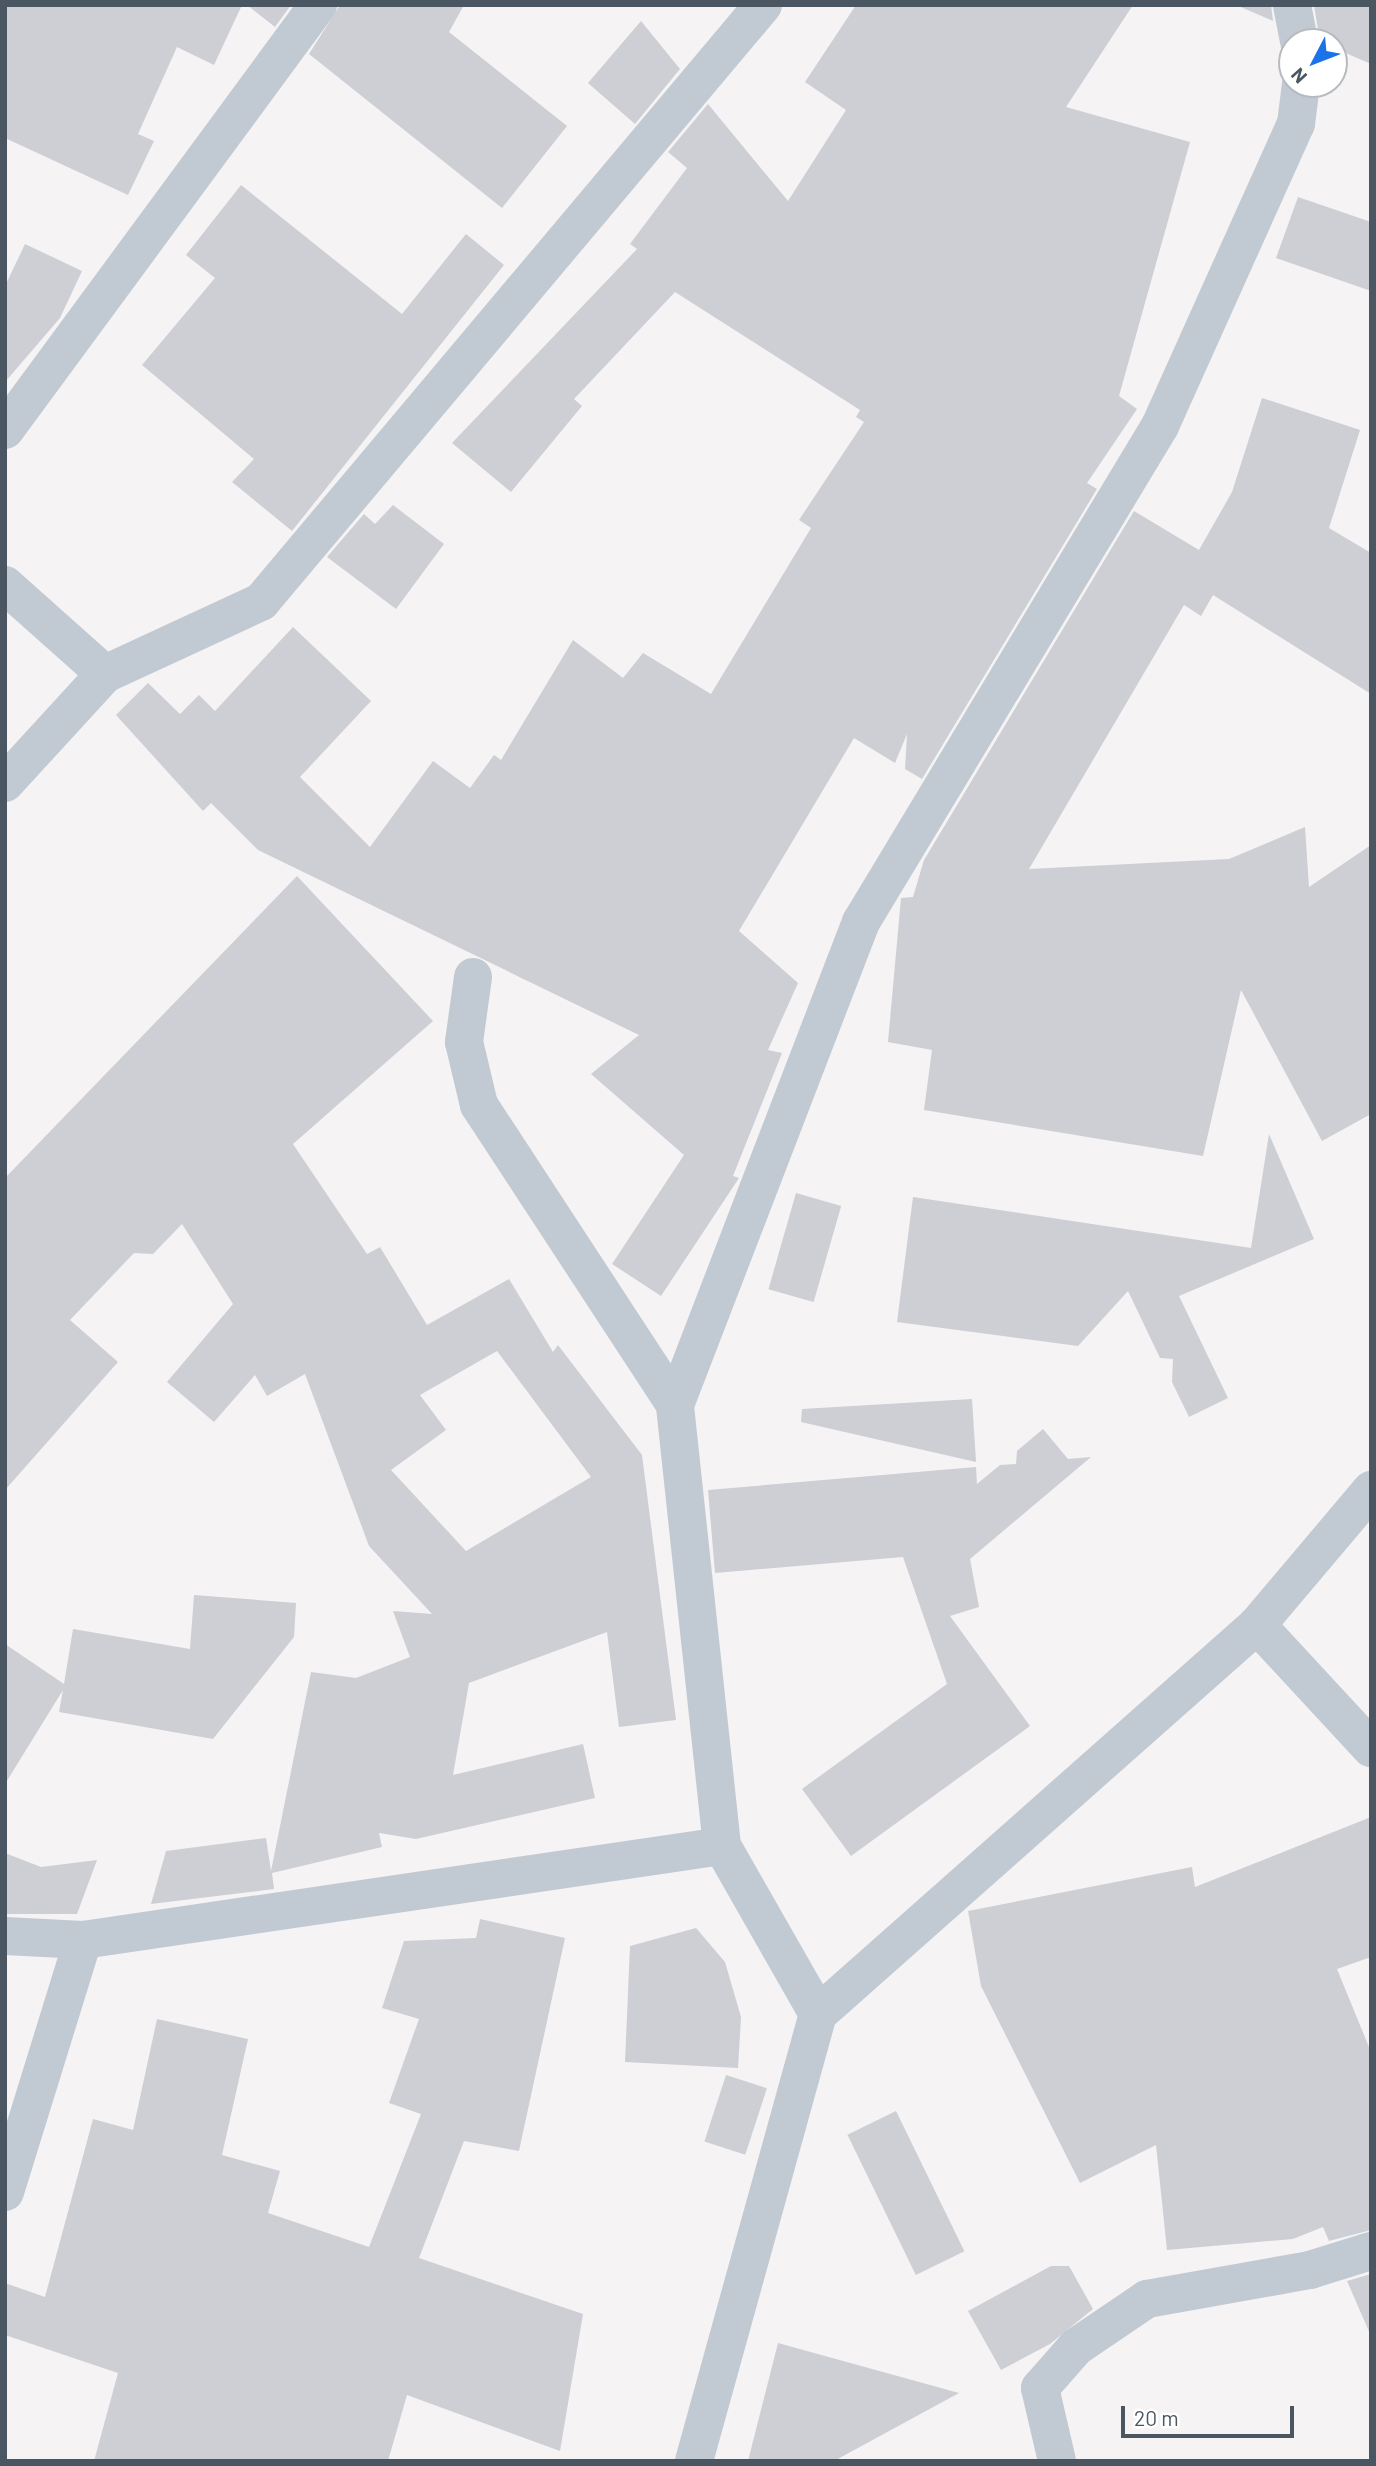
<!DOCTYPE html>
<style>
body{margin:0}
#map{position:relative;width:1376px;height:2466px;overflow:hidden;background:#f5f3f3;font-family:Barlow,sans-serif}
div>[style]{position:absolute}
.building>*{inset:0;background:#cdcfd5;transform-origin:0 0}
.street>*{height:38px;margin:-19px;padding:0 19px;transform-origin:19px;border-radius:19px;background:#c1cad2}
span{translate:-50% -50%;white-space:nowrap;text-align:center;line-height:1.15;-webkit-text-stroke:5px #fff;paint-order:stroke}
.frame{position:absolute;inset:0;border:7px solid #4a5661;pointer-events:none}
.north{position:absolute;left:1278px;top:28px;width:70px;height:70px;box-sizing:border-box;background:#fff;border:2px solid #b7bbc0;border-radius:50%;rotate:228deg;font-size:19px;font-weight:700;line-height:28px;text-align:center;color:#4a5661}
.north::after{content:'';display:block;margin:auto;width:24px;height:32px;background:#1a73e8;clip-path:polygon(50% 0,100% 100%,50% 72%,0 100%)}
.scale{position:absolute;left:1121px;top:2406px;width:173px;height:32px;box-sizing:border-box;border:4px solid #4a5661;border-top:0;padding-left:9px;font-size:21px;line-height:24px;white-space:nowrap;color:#4a5661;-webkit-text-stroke:5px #fff;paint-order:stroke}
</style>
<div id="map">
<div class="building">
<i style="clip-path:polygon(5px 5px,242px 5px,214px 65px,177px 47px,138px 134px,154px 141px,128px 195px,5px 138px)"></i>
<i style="clip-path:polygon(247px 5px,291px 5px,275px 27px)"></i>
<i style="clip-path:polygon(340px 5px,464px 5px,449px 32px,567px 126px,502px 208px,309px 54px)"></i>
<i style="clip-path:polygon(856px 5px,1133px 5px,1066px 107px,1190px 142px,1119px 396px,1137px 409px,1087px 483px,1097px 489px,922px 779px,905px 769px,907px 734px,895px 763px,854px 738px,739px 931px,798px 983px,768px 1050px,782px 1053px,733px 1176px,739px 1178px,661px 1296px,612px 1264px,684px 1155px,591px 1074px,639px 1035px,258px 850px,211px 803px,203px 811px,116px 715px,148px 683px,180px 714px,199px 695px,215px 711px,293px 627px,371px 701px,300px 777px,370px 847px,433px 761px,470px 788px,494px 755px,501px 760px,573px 640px,623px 678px,643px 653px,711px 694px,811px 528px,799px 520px,864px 422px,856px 417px,860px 410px,675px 292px,574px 399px,582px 406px,511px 492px,452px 443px,637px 249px,630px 244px,687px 168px,668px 152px,708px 104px,788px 201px,846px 110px,805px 82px)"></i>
<i style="clip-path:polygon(1236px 5px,1271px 5px,1273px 21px)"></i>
<i style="clip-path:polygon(1314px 5px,1371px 5px,1371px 64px,1334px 48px,1334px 42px,1320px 42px)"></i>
<i style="clip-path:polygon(641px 21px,680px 69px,635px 124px,588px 83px)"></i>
<i style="clip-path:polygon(241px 185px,402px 314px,466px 234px,504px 265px,292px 531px,232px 482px,254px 459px,142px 365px,215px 278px,186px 255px)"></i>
<i style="clip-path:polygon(1298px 197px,1371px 222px,1371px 291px,1276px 258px)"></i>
<i style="clip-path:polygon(25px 244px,82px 271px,60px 318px,5px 382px,5px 286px)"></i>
<i style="clip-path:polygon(1262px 398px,1360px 430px,1329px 528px,1371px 553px,1371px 694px,1213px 595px,1201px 616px,1184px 605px,1029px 869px,1229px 859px,1305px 827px,1309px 887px,1371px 845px,1371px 1114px,1322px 1141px,1241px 990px,1203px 1156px,924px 1110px,932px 1050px,888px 1042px,901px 898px,913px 897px,924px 860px,1134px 511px,1199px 550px,1232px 492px)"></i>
<i style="clip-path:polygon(393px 505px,444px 544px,396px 609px,327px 557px,364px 514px,375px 524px)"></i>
<i style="clip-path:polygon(evenodd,297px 876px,433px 1021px,293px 1144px,367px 1254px,380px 1247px,427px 1325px,509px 1279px,553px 1352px,558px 1345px,642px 1455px,676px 1720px,619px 1727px,607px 1632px,469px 1683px,453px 1775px,583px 1744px,595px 1798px,416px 1839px,379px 1833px,382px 1847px,272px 1873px,274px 1889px,151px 1904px,166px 1851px,266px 1838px,271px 1871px,311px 1672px,356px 1678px,410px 1657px,393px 1611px,432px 1614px,369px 1546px,305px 1374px,267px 1396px,255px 1375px,214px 1422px,167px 1382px,233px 1304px,182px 1224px,153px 1254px,134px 1253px,70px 1320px,118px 1362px,5px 1490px,5px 1178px,297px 876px,497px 1351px,591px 1477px,466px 1551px,391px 1470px,446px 1430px,420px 1395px,497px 1351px)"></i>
<i style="clip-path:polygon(1269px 1134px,1314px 1239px,1179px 1296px,1228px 1398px,1189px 1417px,1172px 1382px,1173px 1359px,1160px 1358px,1128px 1291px,1078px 1346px,897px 1322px,913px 1197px,1251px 1248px)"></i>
<i style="left:796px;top:1193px;width:47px;height:100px;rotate:16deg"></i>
<i style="clip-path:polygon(972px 1399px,976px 1462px,801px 1422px,802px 1409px)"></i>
<i style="clip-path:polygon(1043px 1429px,1068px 1459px,1091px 1457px,970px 1559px,979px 1607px,950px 1616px,1030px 1726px,851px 1856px,802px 1789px,947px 1684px,903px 1557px,715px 1573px,708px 1490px,976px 1467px,977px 1484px,1000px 1465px,1016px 1464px,1017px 1451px)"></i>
<i style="clip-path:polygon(194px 1595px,296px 1603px,294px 1637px,213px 1739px,59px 1712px,63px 1690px,5px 1784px,5px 1644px,64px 1684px,73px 1629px,190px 1649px)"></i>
<i style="clip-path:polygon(1371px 1817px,1371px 1957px,1337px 1969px,1371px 2052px,1371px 2230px,1329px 2241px,1323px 2227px,1293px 2239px,1167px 2250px,1156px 2145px,1080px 2183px,981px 1986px,968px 1911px,1192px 1867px,1195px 1887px)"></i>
<i style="clip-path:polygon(5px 1853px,41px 1867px,97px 1860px,77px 1914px,5px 1914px)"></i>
<i style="clip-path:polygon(480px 1919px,565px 1938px,519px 2151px,464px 2141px,419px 2258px,583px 2314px,560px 2451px,407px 2395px,388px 2461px,94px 2461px,118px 2373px,5px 2335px,5px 2283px,45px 2297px,93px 2119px,133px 2130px,157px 2019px,248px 2039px,222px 2155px,280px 2171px,268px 2213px,369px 2247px,421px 2114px,389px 2103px,419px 2019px,382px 2008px,404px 1941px,476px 1938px)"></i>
<i style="clip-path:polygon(696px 1928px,725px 1962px,741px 2017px,738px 2068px,625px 2062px,630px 1946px)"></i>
<i style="left:726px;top:2075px;width:43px;height:70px;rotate:18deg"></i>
<i style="left:896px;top:2111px;width:156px;height:54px;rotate:64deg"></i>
<i style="clip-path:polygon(1051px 2266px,1069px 2266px,1093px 2309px,1050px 2344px,1001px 2370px,968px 2311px)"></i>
<i style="clip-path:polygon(1371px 2274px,1371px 2336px,1347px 2281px)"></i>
<i style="clip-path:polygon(778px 2343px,959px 2393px,834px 2461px,748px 2461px)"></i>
</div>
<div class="street">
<i style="left:1292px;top:5px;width:38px;rotate:79deg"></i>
<i style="left:5px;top:430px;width:528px;rotate:-53.63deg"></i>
<i style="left:5px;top:585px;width:134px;rotate:41.7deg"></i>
<i style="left:5px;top:783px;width:148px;rotate:-47.5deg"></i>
<i style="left:105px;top:674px;width:172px;rotate:-24.8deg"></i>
<i style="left:261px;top:602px;width:780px;rotate:-49.94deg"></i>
<i style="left:473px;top:977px;width:66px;rotate:97.9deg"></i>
<i style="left:464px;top:1042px;width:65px;rotate:76.6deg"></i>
<i style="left:479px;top:1105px;width:358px;rotate:56.8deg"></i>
<i style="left:1257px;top:1625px;width:168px;rotate:47.2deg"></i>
<i style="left:5px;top:1936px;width:78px;rotate:2.9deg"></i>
<i style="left:83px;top:1940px;width:646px;rotate:-8.37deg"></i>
<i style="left:818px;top:2014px;width:193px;rotate:-119.7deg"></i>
<i style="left:722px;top:1846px;width:443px;rotate:-96.1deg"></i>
<i style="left:675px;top:1405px;width:518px;rotate:-68.94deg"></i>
<i style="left:861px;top:922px;width:579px;rotate:-58.92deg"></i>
<i style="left:1160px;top:426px;width:331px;rotate:-65.8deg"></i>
<i style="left:1296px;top:124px;width:40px;rotate:-82.9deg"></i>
<i style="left:5px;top:2192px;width:264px;rotate:-72.8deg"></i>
<i style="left:694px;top:2461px;width:464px;rotate:-74.5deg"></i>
<i style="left:818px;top:2014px;width:587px;rotate:-41.54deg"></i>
<i style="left:1257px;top:1625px;width:177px;rotate:-49.8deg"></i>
<i style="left:1057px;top:2461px;width:75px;rotate:-103.1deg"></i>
<i style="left:1040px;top:2388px;width:55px;rotate:-48.7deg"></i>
<i style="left:1076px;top:2347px;width:86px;rotate:-34.1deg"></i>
<i style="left:1147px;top:2299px;width:166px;rotate:-10.1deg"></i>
<i style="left:1310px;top:2270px;width:64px;rotate:-17.3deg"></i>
</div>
<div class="frame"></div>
<div class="north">N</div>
<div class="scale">20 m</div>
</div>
